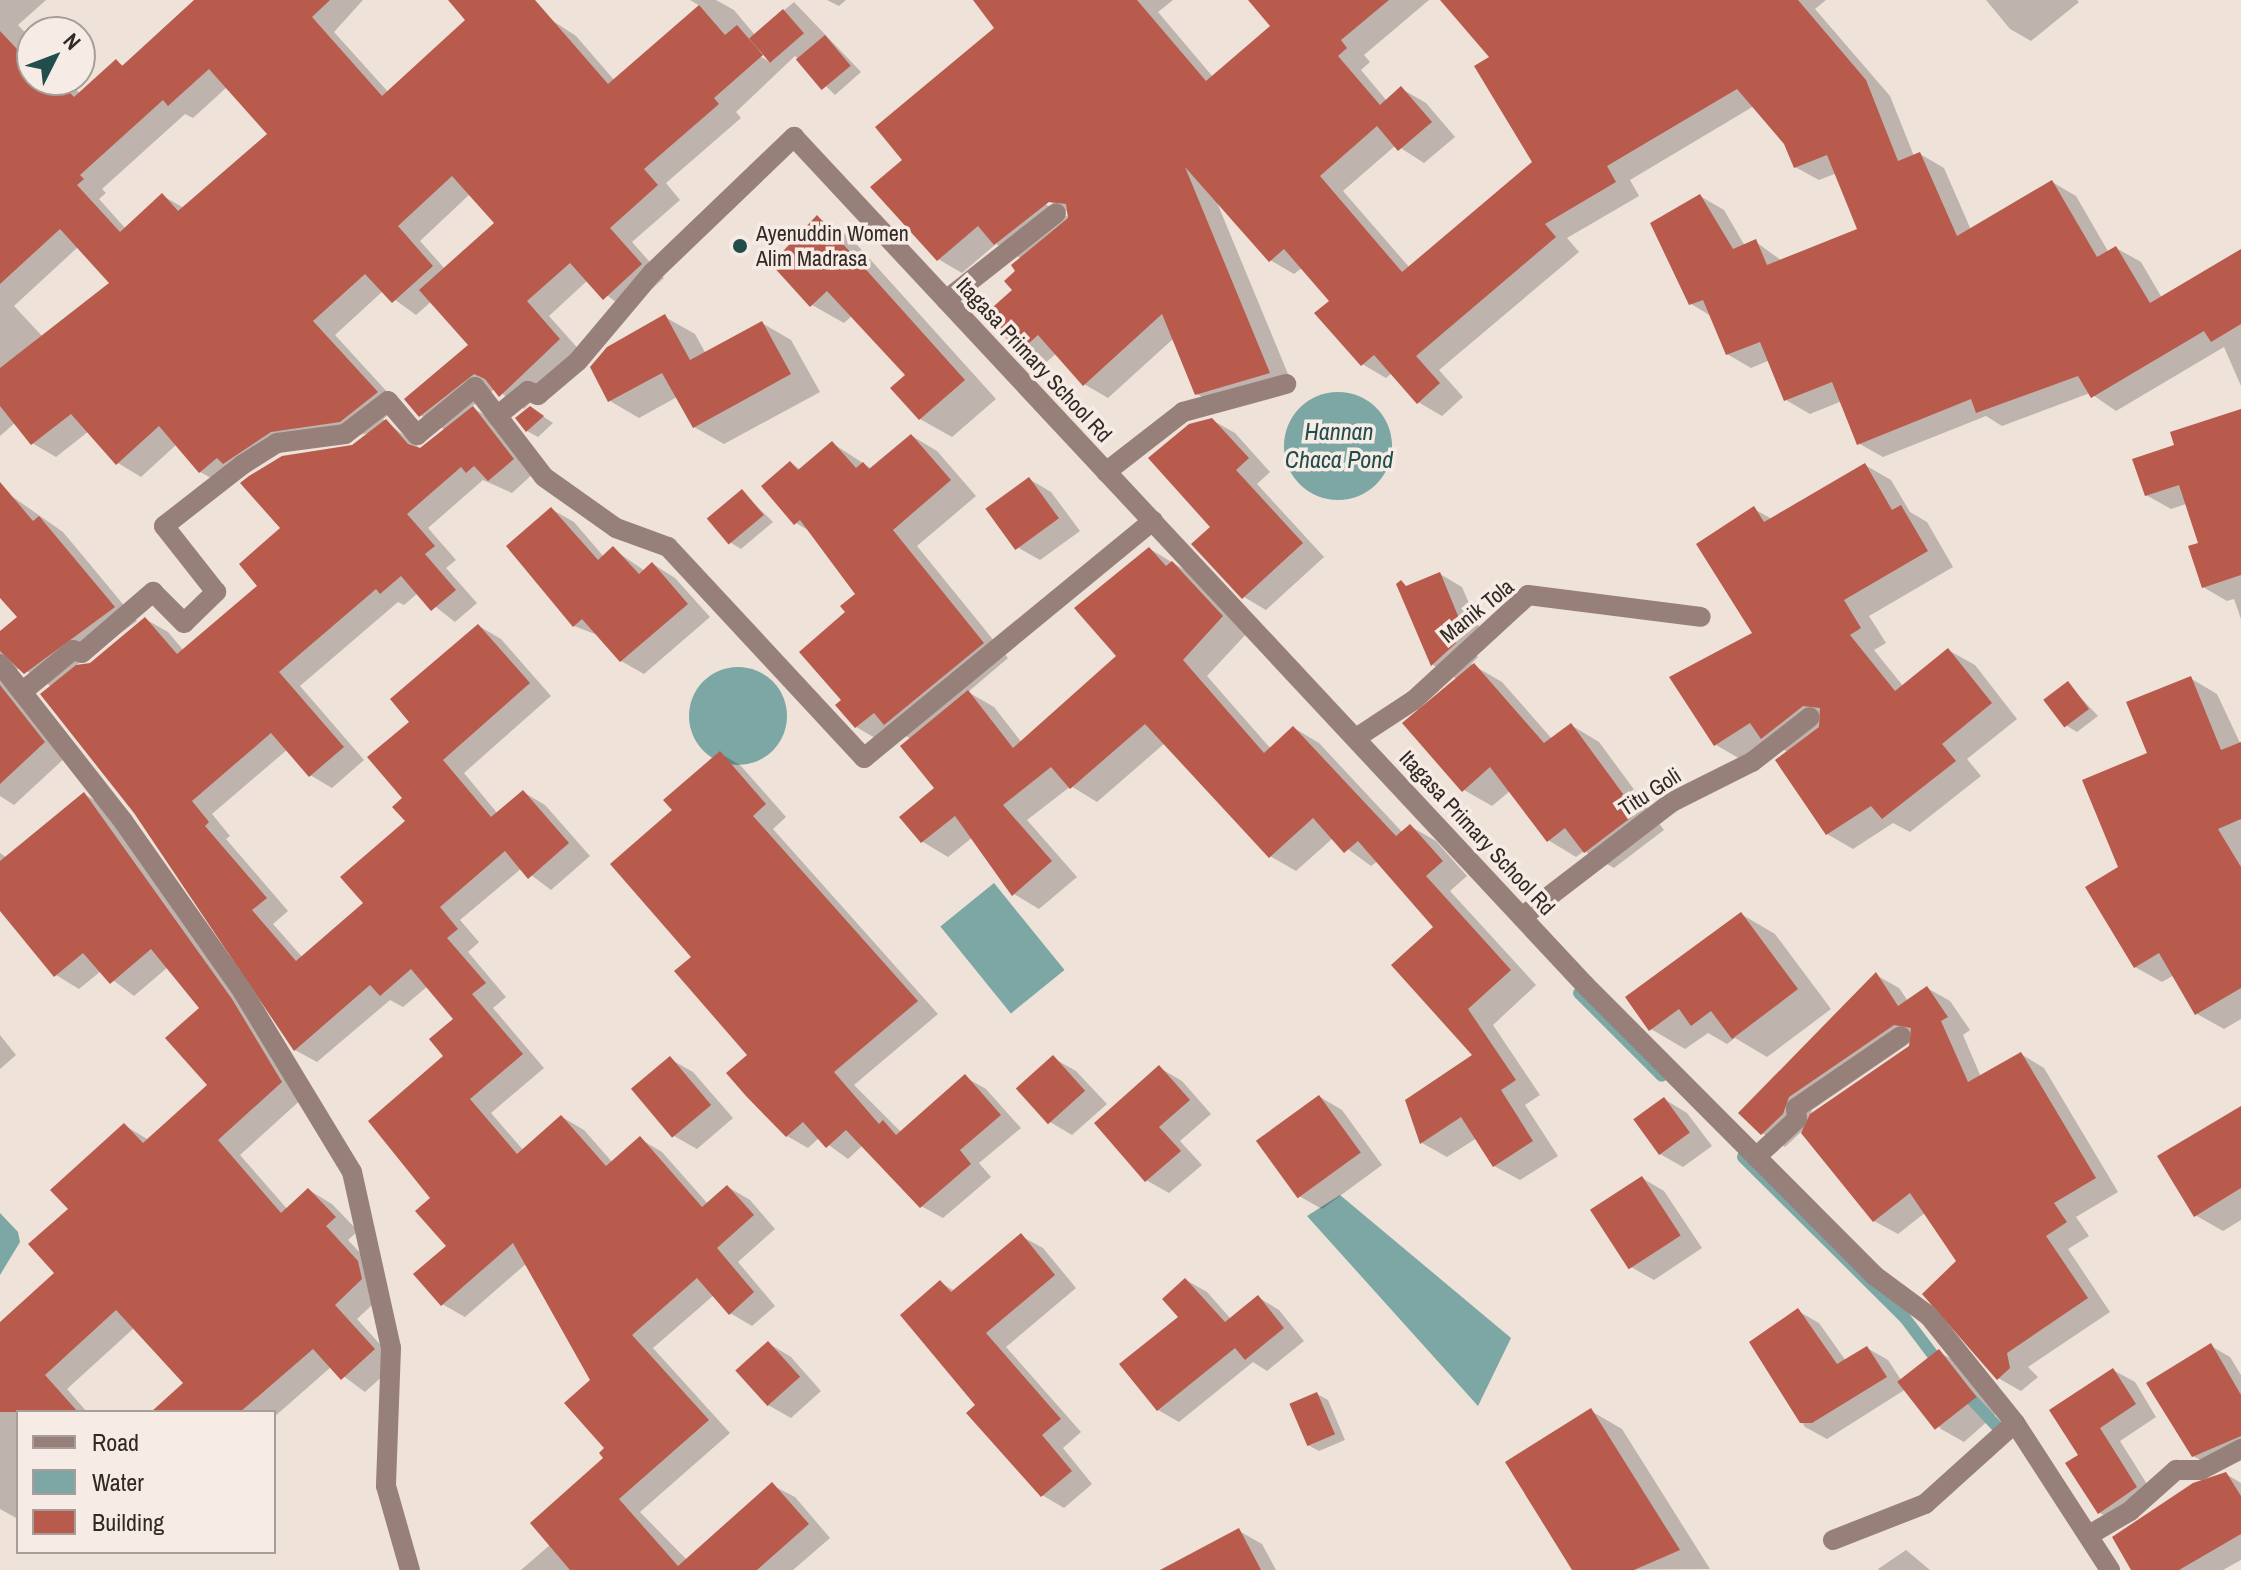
<!DOCTYPE html>
<style>
body{margin:0}
#map{position:relative;width:2241px;height:1570px;overflow:hidden;background:#eee2d9;font-family:"Archivo Narrow",sans-serif}
div>[style]{position:absolute}
.water>*{inset:0;background:#7ca7a4;transform-origin:0 0}
.round{border-radius:50%}
.shadow>*{inset:0;background:#0003}
.stream>*{height:12px;margin:-6px;padding:0 6px;transform-origin:6px;border-radius:6px;background:#7ca7a4}
.building>*{inset:0;background:#b85b4d;transform-origin:0 0}
.secondary>*{height:20px;margin:-10px;padding:0 10px;transform-origin:10px;border-radius:10px;background:#978079}
.dots>*{width:22px;height:22px;translate:-50% -50%;box-sizing:border-box;border:4px solid #f6ece5;border-radius:50%}
span{translate:-50% -50%;white-space:nowrap;text-align:center;line-height:1.15;-webkit-text-stroke:7px #f6ece5;paint-order:stroke}
.poi-label{font-size:22px;color:#322926}
.left{translate:0 -50%;text-align:left}
.street-label{font-size:22px;color:#322926}
.water-label{font-size:24px;color:#214e4c;font-style:italic}
.legend{position:absolute;left:16px;top:1410px;width:260px;height:144px;box-sizing:border-box;background:#f6ece5;border:2px solid #a89e99;margin:0;padding:10px 14px;list-style:none;font-size:24px;color:#322926}
.legend li{display:flex;align-items:center;gap:16px;height:40px}
.legend b{width:40px;border:2px solid #a89e99}
.north{position:absolute;left:16px;top:16px;width:80px;height:80px;box-sizing:border-box;background:#f6ece5;border:2px solid #a89e99;border-radius:50%;rotate:48deg;font-size:22px;font-weight:700;line-height:32px;text-align:center;color:#322926}
.north::after{content:'';display:block;margin:auto;width:28px;height:36px;background:#214e4c;clip-path:polygon(50% 0,100% 100%,50% 72%,0 100%)}
</style>
<div id="map">
<div class="water">
<i class="round" style="left:1284px;top:392px;width:108px;height:108px"></i>
<i class="round" style="left:689px;top:667px;width:98px;height:98px"></i>
<i style="left:994px;top:883px;width:112px;height:69px;rotate:51deg"></i>
<i style="clip-path:polygon(1340px 1195px,1511px 1338px,1478px 1406px,1307px 1216px)"></i>
<i style="clip-path:polygon(0 1213px,18px 1232px,20px 1242px,0 1275px)"></i>
</div>
<div class="shadow">
<i style="clip-path:polygon(evenodd,0 0,46px 0,18px 25px,32px 40px,32px 80px,68px 80px,80px 94px,116px 61px,124px 66px,197px 0,363px 0,334px 32px,389px 93px,468px 20px,450px 0,521px 0,576px 36px,615px 81px,700px 6px,690px 0,716px 0,734px 10px,755px 35px,794px 2px,861px 72px,835px 95px,795px 56px,736px 112px,741px 118px,666px 183px,680px 200px,632px 242px,664px 278px,627px 311px,588px 280px,549px 316px,582px 353px,524px 409px,495px 389px,471px 407px,495px 421px,535px 472px,512px 493px,483px 480px,428px 528px,456px 560px,446px 568px,477px 603px,455px 622px,418px 593px,404px 605px,398px 602px,300px 686px,364px 760px,332px 788px,310px 775px,288px 749px,212px 814px,230px 836px,226px 839px,288px 911px,273px 924px,303px 958px,366px 904px,408px 822px,411px 722px,479px 626px,501px 639px,551px 696px,464px 773px,498px 814px,523px 792px,545px 805px,590px 856px,551px 890px,522px 868px,460px 920px,479px 942px,468px 952px,506px 997px,493px 1008px,544px 1068px,491px 1113px,524px 1151px,562px 1117px,584px 1130px,613px 1163px,640px 1139px,662px 1152px,708px 1204px,728px 1187px,750px 1200px,775px 1229px,738px 1262px,775px 1306px,752px 1326px,730px 1313px,714px 1295px,653px 1348px,730px 1433px,640px 1512px,687px 1560px,772px 1485px,795px 1497px,830px 1538px,793px 1570px,521px 1570px,551px 1544px,606px 1458px,607px 1448px,593px 1381px,527px 1263px,465px 1317px,442px 1304px,449px 1246px,433px 1198px,446px 1056px,456px 1019px,428px 986px,403px 1007px,390px 1000px,317px 1062px,295px 1050px,52px 687px,22px 668px,11px 671px,67px 756px,14px 805px,0 796px,0 634px,20px 618px,0 595px,0 488px,63px 532px,137px 621px,74px 667px,91px 665px,145px 619px,168px 632px,184px 651px,260px 586px,283px 528px,371px 433px,295px 444px,224px 485px,200px 472px,177px 444px,141px 477px,118px 463px,89px 431px,56px 457px,32px 443px,16px 422px,0 436px,0 0,755px 48px,767px 55px,770px 62px,753px 52px,755px 48px,0 0,227px 87px,270px 134px,184px 208px,163px 196px,126px 229px,99px 199px,106px 193px,102px 189px,185px 114px,193px 118px,227px 87px,0 0,470px 194px,497px 223px,445px 269px,420px 241px,470px 194px,0 0,78px 247px,111px 284px,43px 337px,14px 306px,78px 247px,0 0,383px 291px,416px 315px,432px 301px,471px 345px,420px 415px,445px 430px,421px 449px,383px 419px,400px 406px,335px 335px,383px 291px)"></i>
<i style="clip-path:polygon(827px 0,846px 0,839px 6px)"></i>
<i style="clip-path:polygon(evenodd,976px 0,1173px 0,1158px 12px,1213px 77px,1273px 26px,1251px 0,1429px 0,1364px 55px,1370px 62px,1361px 70px,1387px 101px,1402px 89px,1426px 103px,1455px 137px,1424px 163px,1396px 145px,1343px 191px,1410px 268px,1534px 162px,1492px 58px,1442px 0,1826px 0,1815px 9px,1890px 96px,1914px 156px,1920px 154px,1944px 168px,1971px 230px,2052px 182px,2076px 196px,2109px 253px,2116px 248px,2141px 262px,2162px 298px,2241px 292px,2241px 386px,2224px 347px,2116px 411px,2090px 393px,2002px 426px,1986px 416px,1883px 457px,1858px 443px,1842px 401px,1810px 414px,1786px 400px,1770px 360px,1751px 368px,1727px 354px,1711px 316px,1691px 304px,1700px 196px,1724px 210px,1745px 246px,1756px 242px,1782px 261px,1859px 230px,1837px 173px,1819px 180px,1795px 167px,1786px 143px,1754px 106px,1630px 180px,1639px 196px,1567px 238px,1579px 252px,1439px 370px,1463px 397px,1442px 416px,1418px 402px,1392px 373px,1386px 378px,1362px 364px,1332px 301px,1303px 267px,1294px 274px,1270px 260px,1216px 200px,1293px 386px,1221px 408px,1197px 394px,1174px 338px,1108px 398px,1084px 384px,1057px 353px,1044px 364px,1020px 350px,1015px 290px,1022px 259px,996px 244px,962px 273px,938px 259px,905px 160px,996px 28px,976px 0,1040px 196px,1068px 212px,1068px 217px,1038px 200px,1040px 196px)"></i>
<i style="clip-path:polygon(1986px 0,2077px 0,2079px 2px,2031px 41px,2010px 29px)"></i>
<i style="clip-path:polygon(817px 217px,849px 236px,996px 399px,952px 437px,920px 419px,893px 388px,908px 376px,852px 316px,844px 323px,812px 305px)"></i>
<i style="clip-path:polygon(665px 317px,695px 334px,706px 354px,762px 323px,791px 340px,820px 392px,724px 444px,694px 427px,677px 397px,639px 418px,610px 401px)"></i>
<i style="clip-path:polygon(2241px 411px,2241px 619px,2234px 599px,2227px 601px,2203px 587px,2200px 544px,2186px 504px,2171px 509px,2146px 495px,2176px 447px)"></i>
<i style="clip-path:polygon(541px 415px,553px 423px,538px 437px,527px 431px)"></i>
<i style="clip-path:polygon(1212px 420px,1235px 433px,1270px 472px,1257px 484px,1324px 557px,1266px 610px,1244px 597px,1213px 527px)"></i>
<i style="clip-path:polygon(912px 436px,937px 451px,976px 496px,917px 546px,1008px 658px,968px 692px,994px 707px,1022px 743px,1119px 657px,1150px 549px,1198px 578px,1248px 632px,1207px 676px,1271px 749px,1294px 728px,1319px 743px,1403px 833px,1410px 826px,1436px 841px,1467px 876px,1450px 891px,1536px 985px,1493px 1025px,1540px 1095px,1525px 1105px,1558px 1156px,1520px 1180px,1494px 1166px,1477px 1138px,1447px 1157px,1422px 1143px,1475px 1056px,1436px 927px,1378px 861px,1371px 866px,1333px 838px,1296px 871px,1270px 856px,1165px 743px,1097px 802px,1071px 786px,1027px 820px,1077px 877px,1039px 909px,1014px 894px,973px 837px,948px 857px,923px 842px,902px 818px,936px 789px,911px 739px,896px 730px,882px 742px,856px 727px,844px 700px,848px 612px,857px 594px,813px 533px,796px 523px,791px 463px,801px 470px,832px 443px,872px 469px)"></i>
<i style="clip-path:polygon(1865px 465px,1891px 480px,1910px 512px,1927px 522px,1953px 567px,1869px 616px,1886px 643px,1874px 650px,1903px 686px,1948px 650px,1975px 665px,2017px 719px,1967px 759px,1981px 776px,1910px 832px,1893px 823px,1853px 849px,1827px 834px,1788px 752px,1770px 742px,1742px 760px,1716px 745px,1755px 634px,1754px 509px,1772px 519px)"></i>
<i style="clip-path:polygon(1029px 479px,1051px 492px,1080px 531px,1040px 560px,1017px 547px)"></i>
<i style="clip-path:polygon(742px 492px,773px 522px,741px 549px,731px 543px)"></i>
<i style="clip-path:polygon(551px 509px,574px 522px,604px 557px,613px 549px,645px 571px,653px 564px,675px 578px,710px 617px,644px 674px,621px 661px,600px 636px,574px 626px)"></i>
<i style="clip-path:polygon(1440px 574px,1462px 587px,1485px 641px,1469px 648px,1478px 657px,1471px 664px,1502px 682px,1552px 739px,1571px 725px,1599px 742px,1664px 830px,1614px 868px,1584px 851px,1576px 857px,1548px 840px,1510px 791px,1492px 806px,1464px 790px,1457px 679px,1433px 665px,1399px 584px,1408px 587px)"></i>
<i style="clip-path:polygon(2190px 678px,2217px 694px,2241px 745px,2241px 1019px,2224px 1029px,2197px 1014px,2174px 975px,2162px 982px,2135px 967px,2120px 868px,2150px 754px)"></i>
<i style="clip-path:polygon(2068px 684px,2098px 716px,2077px 732px,2067px 726px)"></i>
<i style="clip-path:polygon(720px 753px,741px 766px,786px 817px,773px 829px,938px 1014px,854px 1085px,902px 1133px,965px 1077px,986px 1089px,1021px 1128px,979px 1163px,991px 1177px,943px 1218px,921px 1206px,863px 1145px,848px 1159px,819px 1138px,808px 1148px,787px 1136px,750px 1055px,694px 957px,675px 810px)"></i>
<i style="clip-path:polygon(84px 794px,107px 808px,305px 1096px,240px 1155px,288px 1210px,309px 1190px,332px 1204px,358px 1231px,348px 1240px,382px 1276px,385px 1293px,357px 1319px,397px 1363px,365px 1392px,331px 1367px,274px 1417px,274px 1412px,178px 1412px,186px 1383px,134px 1328px,67px 1389px,87px 1412px,18px 1412px,18px 1519px,0 1509px,0 1324px,57px 1273px,71px 1210px,124px 1125px,147px 1139px,210px 1085px,202px 1008px,168px 967px,134px 996px,101px 971px,79px 989px,56px 975px,0 907px,0 853px,7px 858px)"></i>
<i style="clip-path:polygon(1741px 914px,1775px 934px,1831px 1009px,1767px 1057px,1735px 1038px,1727px 1044px,1708px 1033px,1685px 1049px,1651px 1029px)"></i>
<i style="clip-path:polygon(evenodd,1876px 975px,1899px 988px,1908px 1001px,1927px 988px,1950px 1001px,1970px 1030px,1963px 1035px,1981px 1077px,2021px 1054px,2044px 1068px,2118px 1192px,2076px 1217px,2089px 1236px,2068px 1249px,2110px 1312px,2028px 1367px,2038px 1377px,2021px 1391px,1998px 1378px,1958px 1261px,1926px 1212px,1898px 1234px,1874px 1221px,1802px 1131px,1785px 1147px,1762px 1133px,1876px 975px,1911px 1042px,1911px 1047px,1810px 1117px,1812px 1110px,1911px 1042px)"></i>
<i style="clip-path:polygon(0 1035px,16px 1055px,0 1069px)"></i>
<i style="clip-path:polygon(1053px 1058px,1076px 1071px,1107px 1104px,1072px 1135px,1050px 1122px)"></i>
<i style="clip-path:polygon(670px 1059px,693px 1072px,733px 1118px,697px 1149px,674px 1136px)"></i>
<i style="clip-path:polygon(1160px 1068px,1182px 1081px,1211px 1114px,1180px 1141px,1202px 1165px,1169px 1193px,1146px 1180px)"></i>
<i style="clip-path:polygon(1320px 1097px,1342px 1110px,1382px 1165px,1322px 1209px,1299px 1196px)"></i>
<i style="clip-path:polygon(1664px 1099px,1687px 1113px,1712px 1146px,1683px 1167px,1660px 1154px)"></i>
<i style="clip-path:polygon(2241px 1108px,2241px 1220px,2223px 1231px,2195px 1215px)"></i>
<i style="clip-path:polygon(1642px 1178px,1664px 1191px,1702px 1248px,1654px 1280px,1631px 1267px)"></i>
<i style="clip-path:polygon(1021px 1236px,1043px 1248px,1076px 1288px,1006px 1347px,1081px 1432px,1063px 1448px,1092px 1484px,1064px 1508px,1042px 1495px,941px 1283px,955px 1291px)"></i>
<i style="clip-path:polygon(1186px 1280px,1207px 1292px,1231px 1319px,1258px 1297px,1279px 1310px,1304px 1341px,1267px 1371px,1253px 1362px,1179px 1422px,1158px 1410px)"></i>
<i style="clip-path:polygon(1798px 1311px,1819px 1323px,1846px 1361px,1867px 1348px,1888px 1360px,1903px 1383px,1939px 1352px,1962px 1365px,1999px 1411px,1964px 1442px,1941px 1429px,1906px 1389px,1827px 1439px,1805px 1427px,1751px 1343px)"></i>
<i style="clip-path:polygon(768px 1343px,791px 1357px,821px 1391px,791px 1418px,768px 1405px)"></i>
<i style="clip-path:polygon(2211px 1346px,2230px 1357px,2241px 1375px,2241px 1455px,2213px 1467px,2193px 1456px)"></i>
<i style="clip-path:polygon(2113px 1370px,2135px 1382px,2156px 1417px,2120px 1441px,2157px 1500px,2121px 1525px,2100px 1513px,2068px 1464px,2081px 1455px)"></i>
<i style="clip-path:polygon(1317px 1394px,1328px 1400px,1345px 1440px,1319px 1451px,1308px 1445px)"></i>
<i style="clip-path:polygon(1591px 1411px,1622px 1429px,1710px 1569px,1574px 1570px)"></i>
<i style="clip-path:polygon(2226px 1474px,2241px 1483px,2241px 1560px,2223px 1570px,2133px 1570px)"></i>
<i style="clip-path:polygon(1239px 1531px,1262px 1544px,1276px 1570px,1189px 1570px)"></i>
<i style="clip-path:polygon(1906px 1550px,1930px 1570px,1879px 1570px,1878px 1569px)"></i>
</div>
<div class="stream">
<i style="left:1579px;top:993px;width:117px;rotate:45deg"></i>
<i style="left:1743px;top:1157px;width:228px;rotate:44.8deg"></i>
<i style="left:1905px;top:1318px;width:61px;rotate:52.9deg"></i>
<i style="left:1962px;top:1389px;width:60px;rotate:47deg"></i>
</div>
<div class="building">
<i style="clip-path:polygon(evenodd,194px 0,330px 0,312px 17px,382px 96px,465px 20px,448px 0,535px 0,608px 84px,699px 5px,725px 35px,737px 25px,763px 55px,714px 98px,719px 104px,644px 169px,658px 185px,610px 228px,642px 264px,603px 300px,570px 263px,527px 301px,560px 339px,499px 397px,485px 379px,474px 374px,419px 417px,404px 399px,468px 345px,419px 290px,494px 223px,452px 176px,398px 226px,433px 266px,392px 303px,365px 274px,313px 321px,378px 392px,340px 422px,271px 432px,223px 464px,217px 458px,199px 473px,159px 426px,116px 465px,71px 414px,31px 445px,0 406px,0 368px,109px 283px,60px 229px,0 284px,0 31px,32px 65px,32px 80px,58px 80px,74px 97px,116px 59px,122px 66px,194px 0,209px 69px,267px 134px,178px 211px,162px 193px,120px 232px,77px 185px,84px 179px,80px 175px,163px 100px,168px 106px,209px 69px)"></i>
<i style="clip-path:polygon(973px 0,1137px 0,1206px 81px,1270px 26px,1248px 0,1389px 0,1341px 40px,1347px 48px,1338px 56px,1380px 105px,1401px 86px,1432px 122px,1398px 151px,1377px 126px,1320px 176px,1402px 272px,1532px 162px,1474px 66px,1489px 57px,1440px 0,1798px 0,1866px 80px,1898px 161px,1920px 152px,1957px 236px,2052px 180px,2097px 257px,2116px 246px,2150px 303px,2241px 249px,2241px 324px,2211px 342px,2204px 331px,2091px 398px,2078px 376px,1976px 413px,1971px 399px,1857px 445px,1832px 382px,1784px 401px,1760px 342px,1726px 355px,1703px 300px,1689px 305px,1650px 223px,1700px 194px,1733px 249px,1756px 239px,1767px 265px,1857px 229px,1827px 155px,1794px 168px,1784px 144px,1737px 89px,1607px 166px,1616px 182px,1545px 224px,1556px 237px,1416px 356px,1440px 383px,1417px 404px,1374px 355px,1361px 366px,1314px 313px,1329px 301px,1284px 249px,1269px 262px,1185px 167px,1270px 373px,1195px 395px,1162px 314px,1083px 386px,1038px 335px,1019px 352px,985px 314px,1012px 290px,1004px 281px,1015px 271px,1011px 265px,1068px 218px,1066px 204px,1049px 202px,994px 245px,978px 226px,937px 261px,870px 187px,902px 160px,875px 127px,994px 28px)"></i>
<i style="left:783px;top:9px;width:32px;height:45px;rotate:49deg"></i>
<i style="left:825px;top:35px;width:40px;height:38px;rotate:50deg"></i>
<i style="clip-path:polygon(817px 215px,965px 380px,919px 420px,890px 388px,905px 375px,827px 291px,810px 307px,771px 264px)"></i>
<i style="clip-path:polygon(665px 314px,690px 360px,762px 321px,791px 374px,693px 428px,662px 373px,608px 402px,590px 367px,607px 347px)"></i>
<i style="clip-path:polygon(473px 406px,514px 459px,488px 481px,474px 466px,466px 473px,461px 467px,407px 514px,435px 546px,425px 554px,456px 590px,431px 611px,401px 576px,380px 594px,376px 589px,279px 672px,344px 747px,309px 777px,271px 733px,192px 801px,209px 822px,205px 826px,267px 898px,252px 910px,296px 961px,363px 903px,340px 877px,405px 821px,392px 807px,402px 798px,367px 757px,409px 722px,390px 699px,478px 624px,530px 683px,443px 760px,491px 817px,523px 790px,569px 843px,528px 879px,505px 851px,440px 907px,458px 929px,447px 938px,486px 983px,472px 994px,523px 1054px,470px 1099px,517px 1154px,561px 1115px,606px 1166px,640px 1136px,702px 1207px,727px 1185px,754px 1215px,717px 1248px,754px 1292px,729px 1315px,697px 1278px,632px 1335px,709px 1420px,619px 1499px,678px 1566px,772px 1482px,809px 1524px,757px 1570px,570px 1570px,530px 1523px,603px 1458px,599px 1453px,604px 1448px,564px 1403px,590px 1380px,513px 1243px,441px 1306px,413px 1274px,446px 1246px,415px 1211px,430px 1198px,368px 1121px,443px 1056px,429px 1039px,453px 1019px,411px 969px,380px 996px,370px 985px,294px 1051px,134px 813px,40px 694px,76px 665px,90px 663px,145px 617px,177px 654px,257px 586px,239px 564px,280px 528px,240px 483px,249px 476px,282px 456px,352px 445px,386px 419px,408px 444px,420px 448px)"></i>
<i style="clip-path:polygon(530px 406px,544px 416px,526px 432px,515px 418px)"></i>
<i style="clip-path:polygon(2241px 409px,2241px 575px,2202px 588px,2188px 546px,2198px 543px,2179px 485px,2145px 496px,2132px 459px,2174px 445px,2170px 432px)"></i>
<i style="clip-path:polygon(1212px 418px,1249px 458px,1236px 470px,1303px 543px,1242px 599px,1191px 544px,1210px 527px,1148px 458px,1189px 424px)"></i>
<i style="clip-path:polygon(911px 434px,951px 480px,893px 530px,984px 643px,884px 725px,874px 713px,855px 728px,835px 705px,841px 700px,799px 652px,845px 612px,840px 606px,855px 594px,800px 520px,794px 525px,761px 486px,790px 461px,798px 470px,832px 441px,856px 468px,863px 462px,869px 469px)"></i>
<i style="clip-path:polygon(1865px 463px,1892px 510px,1901px 505px,1928px 551px,1844px 600px,1861px 628px,1850px 635px,1895px 691px,1948px 648px,1992px 703px,1942px 744px,1956px 761px,1882px 819px,1871px 806px,1826px 835px,1775px 760px,1819px 727px,1820px 708px,1803px 706px,1761px 739px,1750px 723px,1714px 746px,1669px 677px,1752px 633px,1696px 544px,1754px 506px,1764px 522px)"></i>
<i style="left:1029px;top:477px;width:51px;height:54px;rotate:54deg"></i>
<i style="clip-path:polygon(0 482px,33px 521px,39px 516px,115px 607px,24px 674px,0 651px,0 631px,17px 617px,0 598px)"></i>
<i style="left:742px;top:489px;width:34px;height:46px;rotate:50deg"></i>
<i style="clip-path:polygon(551px 507px,598px 560px,613px 546px,639px 574px,652px 562px,688px 604px,620px 662px,582px 619px,573px 627px,506px 546px)"></i>
<i style="clip-path:polygon(1149px 547px,1166px 566px,1172px 561px,1223px 616px,1183px 660px,1264px 753px,1293px 726px,1396px 836px,1410px 824px,1443px 861px,1426px 876px,1511px 970px,1468px 1009px,1516px 1080px,1501px 1090px,1533px 1141px,1493px 1167px,1461px 1117px,1420px 1144px,1405px 1100px,1472px 1055px,1391px 965px,1433px 927px,1358px 841px,1344px 853px,1313px 818px,1269px 858px,1145px 724px,1070px 789px,1051px 767px,1003px 805px,1052px 861px,1012px 896px,955px 816px,921px 843px,899px 817px,934px 788px,900px 746px,968px 690px,1013px 748px,1116px 656px,1074px 608px)"></i>
<i style="clip-path:polygon(1440px 572px,1463px 628px,1449px 634px,1456px 643px,1431px 666px,1396px 584px,1401px 580px,1406px 586px)"></i>
<i style="clip-path:polygon(1474px 663px,1544px 743px,1571px 723px,1637px 813px,1584px 853px,1565px 828px,1547px 842px,1490px 767px,1462px 792px,1402px 723px)"></i>
<i style="clip-path:polygon(2191px 676px,2221px 750px,2241px 742px,2241px 819px,2218px 829px,2241px 867px,2241px 988px,2195px 1015px,2159px 953px,2134px 968px,2085px 887px,2118px 867px,2082px 780px,2147px 753px,2126px 702px)"></i>
<i style="left:2068px;top:681px;width:35px;height:31px;rotate:53deg"></i>
<i style="clip-path:polygon(0 685px,45px 742px,0 784px)"></i>
<i style="clip-path:polygon(720px 751px,766px 804px,753px 816px,918px 1001px,834px 1072px,879px 1124px,883px 1120px,896px 1135px,965px 1074px,1001px 1115px,960px 1150px,971px 1164px,920px 1208px,846px 1130px,826px 1148px,803px 1122px,786px 1137px,746px 1096px,726px 1073px,747px 1055px,674px 971px,691px 957px,610px 864px,672px 810px,663px 800px)"></i>
<i style="clip-path:polygon(84px 792px,232px 999px,282px 1082px,218px 1140px,281px 1213px,308px 1188px,336px 1217px,326px 1226px,358px 1261px,362px 1279px,335px 1305px,375px 1349px,341px 1380px,313px 1349px,240px 1412px,151px 1412px,183px 1383px,116px 1310px,45px 1375px,78px 1412px,0 1412px,0 1322px,54px 1273px,28px 1244px,68px 1209px,50px 1190px,124px 1123px,143px 1143px,207px 1085px,165px 1038px,199px 1008px,151px 949px,110px 984px,83px 953px,54px 977px,0 911px,0 861px)"></i>
<i style="clip-path:polygon(1741px 912px,1798px 989px,1732px 1039px,1711px 1011px,1691px 1026px,1679px 1009px,1649px 1031px,1625px 997px)"></i>
<i style="clip-path:polygon(1876px 972px,1898px 1006px,1927px 986px,1948px 1017px,1941px 1021px,1968px 1082px,2021px 1052px,2096px 1178px,2054px 1203px,2067px 1222px,2046px 1236px,2088px 1298px,2007px 1353px,2010px 1368px,1997px 1380px,1922px 1294px,1956px 1261px,1910px 1193px,1873px 1222px,1801px 1133px,1810px 1114px,1909px 1046px,1911px 1028px,1894px 1025px,1789px 1097px,1783px 1114px,1761px 1135px,1738px 1113px)"></i>
<i style="left:1053px;top:1055px;width:48px;height:50px;rotate:48deg"></i>
<i style="left:670px;top:1056px;width:64px;height:51px;rotate:50deg"></i>
<i style="clip-path:polygon(1159px 1065px,1190px 1100px,1159px 1127px,1181px 1151px,1145px 1182px,1094px 1123px)"></i>
<i style="left:1319px;top:1095px;width:71px;height:78px;rotate:54deg"></i>
<i style="left:1664px;top:1097px;width:44px;height:38px;rotate:54deg"></i>
<i style="clip-path:polygon(2241px 1106px,2241px 1188px,2194px 1217px,2157px 1156px)"></i>
<i style="left:1642px;top:1176px;width:71px;height:62px;rotate:57deg"></i>
<i style="clip-path:polygon(1021px 1233px,1055px 1275px,986px 1333px,1061px 1419px,1042px 1435px,1072px 1471px,1041px 1497px,966px 1413px,975px 1405px,900px 1315px,940px 1280px,951px 1292px)"></i>
<i style="clip-path:polygon(1185px 1278px,1225px 1322px,1258px 1295px,1284px 1328px,1245px 1360px,1235px 1348px,1157px 1411px,1119px 1364px,1178px 1317px,1162px 1299px)"></i>
<i style="clip-path:polygon(1798px 1308px,1837px 1364px,1867px 1346px,1887px 1377px,1812px 1423px,1800px 1423px,1749px 1342px)"></i>
<i style="left:768px;top:1341px;width:48px;height:44px;rotate:48deg"></i>
<i style="clip-path:polygon(2211px 1343px,2241px 1395px,2241px 1436px,2192px 1457px,2146px 1383px)"></i>
<i style="left:1939px;top:1349px;width:61px;height:53px;rotate:52deg"></i>
<i style="clip-path:polygon(2113px 1368px,2136px 1404px,2100px 1428px,2137px 1487px,2098px 1514px,2065px 1463px,2078px 1455px,2049px 1410px)"></i>
<i style="left:1317px;top:1392px;width:46px;height:30px;rotate:67deg"></i>
<i style="clip-path:polygon(1591px 1408px,1680px 1550px,1634px 1570px,1572px 1570px,1505px 1462px)"></i>
<i style="clip-path:polygon(2226px 1472px,2241px 1496px,2241px 1534px,2179px 1570px,2131px 1570px,2112px 1537px,2193px 1483px)"></i>
<i style="clip-path:polygon(1239px 1528px,1261px 1570px,1160px 1570px)"></i>
</div>
<div class="secondary">
<i style="left:946px;top:300px;width:140px;rotate:-38.3deg"></i>
<i style="left:497px;top:416px;width:40px;rotate:-39deg"></i>
<i style="left:528px;top:391px;width:11px;rotate:22deg"></i>
<i style="left:538px;top:395px;width:52px;rotate:-40.4deg"></i>
<i style="left:578px;top:361px;width:115px;rotate:-49.9deg"></i>
<i style="left:652px;top:273px;width:197px;rotate:-43.8deg"></i>
<i style="left:794px;top:137px;width:1160px;rotate:46.99deg"></i>
<i style="left:1585px;top:985px;width:411px;rotate:45.1deg"></i>
<i style="left:1875px;top:1276px;width:67px;rotate:36.5deg"></i>
<i style="left:1929px;top:1316px;width:137px;rotate:51.2deg"></i>
<i style="left:2015px;top:1423px;width:175px;rotate:57.1deg"></i>
<i style="left:1106px;top:472px;width:98px;rotate:-37.9deg"></i>
<i style="left:1183px;top:412px;width:107px;rotate:-15.2deg"></i>
<i style="left:0;top:664px;width:199px;rotate:51.9deg"></i>
<i style="left:123px;top:821px;width:209px;rotate:54.9deg"></i>
<i style="left:243px;top:992px;width:210px;rotate:58.8deg"></i>
<i style="left:352px;top:1172px;width:180px;rotate:77.5deg"></i>
<i style="left:391px;top:1348px;width:138px;rotate:92.1deg"></i>
<i style="left:386px;top:1486px;width:87px;rotate:74.1deg"></i>
<i style="left:22px;top:692px;width:66px;rotate:-39.5deg"></i>
<i style="left:73px;top:650px;width:9px;rotate:18deg"></i>
<i style="left:82px;top:653px;width:94px;rotate:-40.7deg"></i>
<i style="left:153px;top:592px;width:44px;rotate:45deg"></i>
<i style="left:184px;top:623px;width:45px;rotate:-44.1deg"></i>
<i style="left:216px;top:592px;width:84px;rotate:-128.2deg"></i>
<i style="left:164px;top:526px;width:99px;rotate:-38deg"></i>
<i style="left:242px;top:465px;width:41px;rotate:-32.2deg"></i>
<i style="left:277px;top:443px;width:69px;rotate:-7.5deg"></i>
<i style="left:345px;top:434px;width:54px;rotate:-37.5deg"></i>
<i style="left:388px;top:401px;width:45px;rotate:49.5deg"></i>
<i style="left:417px;top:435px;width:75px;rotate:-39.6deg"></i>
<i style="left:475px;top:387px;width:113px;rotate:52.5deg"></i>
<i style="left:544px;top:477px;width:88px;rotate:35.3deg"></i>
<i style="left:616px;top:528px;width:55px;rotate:20.1deg"></i>
<i style="left:668px;top:547px;width:288px;rotate:47.1deg"></i>
<i style="left:864px;top:758px;width:374px;rotate:-39.4deg"></i>
<i style="left:1356px;top:738px;width:69px;rotate:-33.2deg"></i>
<i style="left:1414px;top:700px;width:155px;rotate:-42.6deg"></i>
<i style="left:1528px;top:595px;width:174px;rotate:7.2deg"></i>
<i style="left:1522px;top:917px;width:189px;rotate:-37.5deg"></i>
<i style="left:1672px;top:802px;width:89px;rotate:-26.6deg"></i>
<i style="left:1752px;top:762px;width:73px;rotate:-37.8deg"></i>
<i style="left:1756px;top:1157px;width:56px;rotate:-42.8deg"></i>
<i style="left:1797px;top:1119px;width:11px;rotate:-95deg"></i>
<i style="left:1796px;top:1108px;width:127px;rotate:-34.4deg"></i>
<i style="left:2089px;top:1535px;width:48px;rotate:-30.3deg"></i>
<i style="left:2130px;top:1511px;width:62px;rotate:-41.7deg"></i>
<i style="left:2176px;top:1470px;width:25px"></i>
<i style="left:2201px;top:1470px;width:45px;rotate:-27.7deg"></i>
<i style="left:1833px;top:1540px;width:99px;rotate:-21.4deg"></i>
<i style="left:1925px;top:1504px;width:121px;rotate:-42deg"></i>
</div>
<div class="dots">
<i style="left:740px;top:246px;background:#214e4c"></i>
</div>
<div class="poi-label">
<span class="left" style="left:756px;top:246px">Ayenuddin Women<br>Alim Madrasa</span>
</div>
<div class="street-label">
<span style="left:1034px;top:360px;rotate:47deg">Itagasa Primary School Rd</span>
<span style="left:1477px;top:611px;rotate:-39deg">Manik Tola</span>
<span style="left:1650px;top:792px;rotate:-33deg">Titu Goli</span>
<span style="left:1477px;top:833px;rotate:47deg">Itagasa Primary School Rd</span>
</div>
<div class="water-label">
<span style="left:1339px;top:446px">Hannan<br>Chaca Pond</span>
</div>
<ul class="legend">
<li><b style="height:10px;background:#978079"></b>Road</li>
<li><b style="height:22px;background:#7ca7a4"></b>Water</li>
<li><b style="height:22px;background:#b85b4d"></b>Building</li>
</ul>
<div class="north">N</div>
</div>
